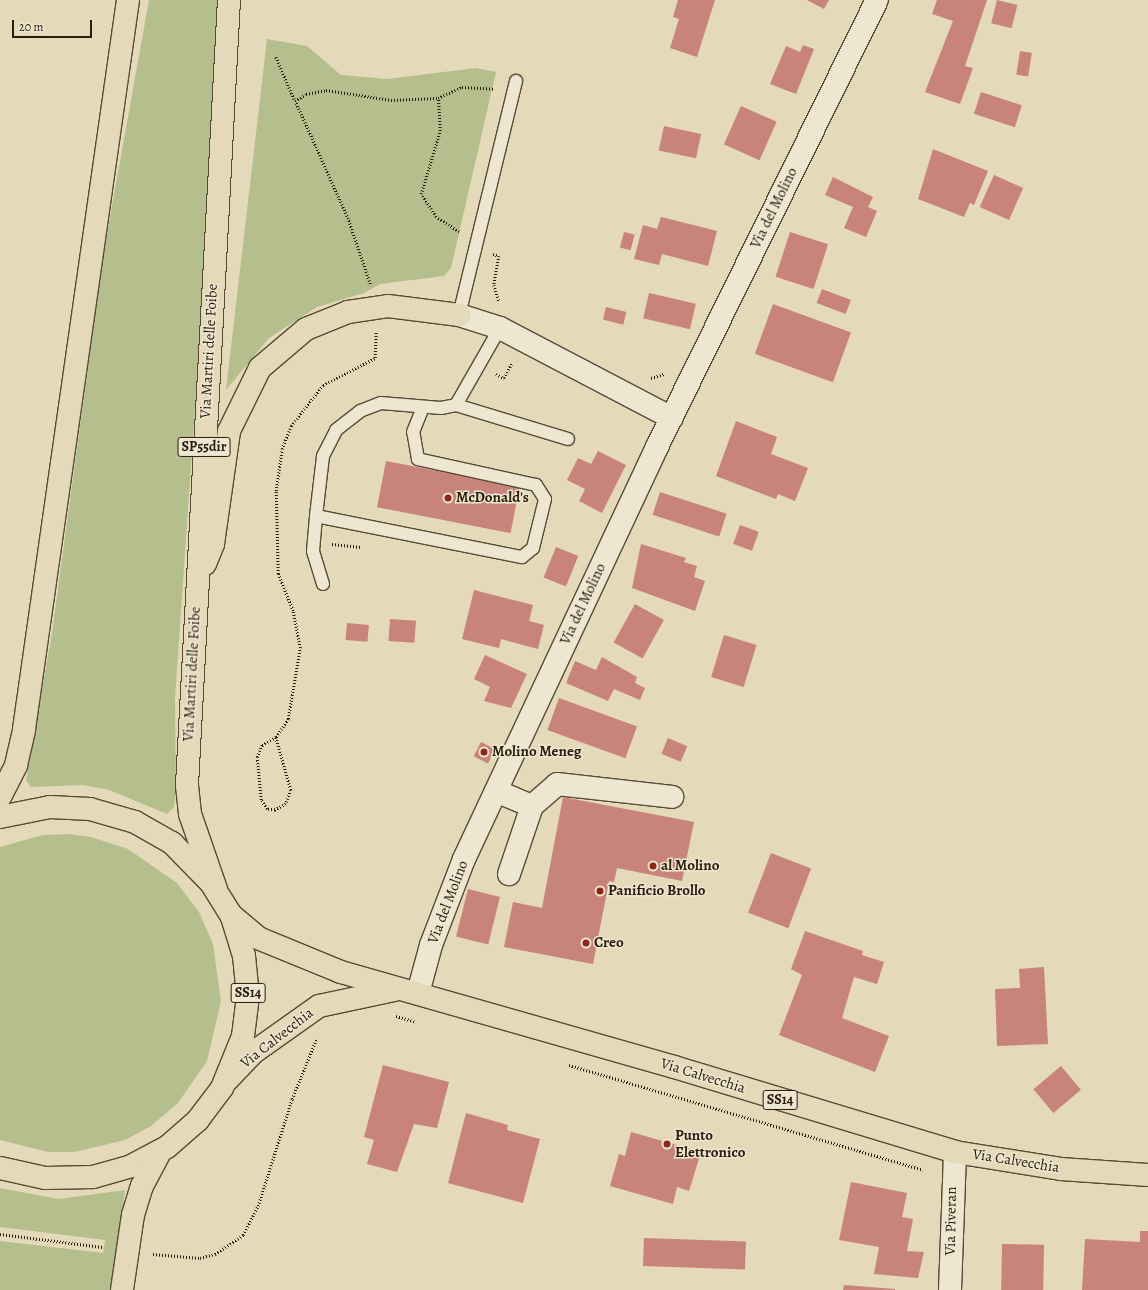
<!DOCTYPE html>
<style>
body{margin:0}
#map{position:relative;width:1148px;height:1290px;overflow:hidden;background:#e4d9b8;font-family:Alegreya,serif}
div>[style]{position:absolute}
.green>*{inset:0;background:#b5bf8e}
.building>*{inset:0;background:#c8837a;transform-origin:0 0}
.path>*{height:2.5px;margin-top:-1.25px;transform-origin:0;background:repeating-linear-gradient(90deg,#2a1b0a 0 1px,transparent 0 3px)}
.roads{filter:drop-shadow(1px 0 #584a36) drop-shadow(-1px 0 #584a36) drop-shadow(0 1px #584a36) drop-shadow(0 -1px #584a36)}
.lane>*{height:12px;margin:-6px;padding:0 6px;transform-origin:6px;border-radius:6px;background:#ede6d1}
.street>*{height:22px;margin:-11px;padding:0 11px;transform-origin:11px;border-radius:11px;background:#ede6d1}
.primary>*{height:22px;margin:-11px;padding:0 11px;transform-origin:11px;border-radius:11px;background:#e4d9b8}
.highway>*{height:22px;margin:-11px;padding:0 11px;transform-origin:11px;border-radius:11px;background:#e4d9b8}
.dots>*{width:11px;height:11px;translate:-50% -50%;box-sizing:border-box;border:2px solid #ede6d1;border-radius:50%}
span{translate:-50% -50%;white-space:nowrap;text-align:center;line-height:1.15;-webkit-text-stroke:3px #ede6d1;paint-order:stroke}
.shield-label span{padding:1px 3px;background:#ede6d1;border:1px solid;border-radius:3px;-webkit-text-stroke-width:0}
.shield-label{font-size:14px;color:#2a1b0a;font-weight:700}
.street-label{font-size:15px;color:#2a1b0a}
.poi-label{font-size:15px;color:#2a1b0a;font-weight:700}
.left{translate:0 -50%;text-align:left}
.scale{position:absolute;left:12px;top:20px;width:80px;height:18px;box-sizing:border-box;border:2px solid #2a1b0a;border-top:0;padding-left:5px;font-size:12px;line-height:14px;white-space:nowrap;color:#2a1b0a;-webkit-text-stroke:3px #ede6d1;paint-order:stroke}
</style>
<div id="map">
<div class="green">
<i style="clip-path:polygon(149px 0,218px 0,202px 307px,175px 698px,176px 791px,174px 807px,167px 814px,109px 790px,83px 785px,31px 787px,26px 780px,52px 633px,103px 256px)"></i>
<i style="clip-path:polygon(267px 39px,307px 46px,341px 75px,387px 79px,476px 68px,496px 72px,451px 268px,444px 276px,380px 284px,364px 293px,317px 307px,269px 338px,226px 390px)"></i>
<i style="clip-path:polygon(68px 834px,91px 837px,128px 849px,177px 883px,199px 912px,213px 944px,221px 1001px,207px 1061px,178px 1103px,151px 1126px,125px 1140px,74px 1152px,48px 1152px,0 1140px,0 847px,43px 835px)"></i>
<i style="clip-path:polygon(0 1188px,59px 1199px,125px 1190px,113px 1290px,0 1290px,0 1241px,103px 1253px,105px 1240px,0 1227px)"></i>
</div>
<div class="building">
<i style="clip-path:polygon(678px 0,715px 0,697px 57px,670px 48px,679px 19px,673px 17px)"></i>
<i style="clip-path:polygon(807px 0,829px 0,824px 9px)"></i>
<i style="clip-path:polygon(937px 0,987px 0,965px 66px,973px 68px,960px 104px,925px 92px,953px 21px,932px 14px)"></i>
<i style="left:997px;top:0;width:21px;height:24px;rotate:14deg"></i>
<i style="clip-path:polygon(803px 45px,814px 49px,796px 94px,770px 84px,786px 46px,800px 52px)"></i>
<i style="left:1020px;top:51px;width:12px;height:24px;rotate:9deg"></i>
<i style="left:981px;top:92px;width:43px;height:23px;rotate:18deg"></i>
<i style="left:741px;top:106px;width:39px;height:42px;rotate:24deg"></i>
<i style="left:664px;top:126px;width:38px;height:25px;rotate:12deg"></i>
<i style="clip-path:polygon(933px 149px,988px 171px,974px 205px,970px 203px,964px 217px,918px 199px)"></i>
<i style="left:994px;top:175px;width:32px;height:35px;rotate:24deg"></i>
<i style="clip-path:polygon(833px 177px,873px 197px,868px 207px,877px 211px,866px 237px,844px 228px,853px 207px,825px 195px)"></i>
<i style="clip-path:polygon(661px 217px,717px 231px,708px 266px,662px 254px,659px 265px,634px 259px,643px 225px,657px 229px)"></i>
<i style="left:624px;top:232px;width:11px;height:16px;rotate:15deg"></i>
<i style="left:790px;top:232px;width:40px;height:47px;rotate:18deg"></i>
<i style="left:822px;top:289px;width:31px;height:15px;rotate:21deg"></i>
<i style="left:649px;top:293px;width:48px;height:26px;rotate:13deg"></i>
<i style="left:773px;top:304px;width:83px;height:53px;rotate:20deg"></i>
<i style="left:606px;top:307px;width:21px;height:13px;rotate:14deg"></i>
<i style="clip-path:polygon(736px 421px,777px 437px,771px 454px,808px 468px,795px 501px,778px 494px,776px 499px,716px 476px)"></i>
<i style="clip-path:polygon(598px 451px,626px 465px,602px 513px,579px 501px,585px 489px,567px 480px,578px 458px,591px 464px)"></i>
<i style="left:386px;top:461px;width:136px;height:47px;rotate:11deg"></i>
<i style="left:660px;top:492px;width:70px;height:24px;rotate:18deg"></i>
<i style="left:740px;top:525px;width:20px;height:20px;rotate:20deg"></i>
<i style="clip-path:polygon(641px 544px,686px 558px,684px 562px,697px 566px,694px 577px,705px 581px,695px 611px,632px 588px)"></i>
<i style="left:556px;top:547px;width:24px;height:33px;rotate:22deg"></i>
<i style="clip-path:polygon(474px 590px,533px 605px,529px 621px,544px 625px,538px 649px,501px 639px,499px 648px,462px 639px)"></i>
<i style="left:635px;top:604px;width:33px;height:44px;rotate:29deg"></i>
<i style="left:390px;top:619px;width:26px;height:22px;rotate:4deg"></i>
<i style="left:347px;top:623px;width:22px;height:17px;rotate:5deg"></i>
<i style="left:724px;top:635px;width:34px;height:44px;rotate:17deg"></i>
<i style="clip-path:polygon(485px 655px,527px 674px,511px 708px,484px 701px,490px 687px,474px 679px)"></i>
<i style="clip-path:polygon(602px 657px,637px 677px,635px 683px,645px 688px,640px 700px,614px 689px,608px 701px,566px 683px,575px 661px,596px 670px)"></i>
<i style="left:559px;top:698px;width:83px;height:34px;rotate:20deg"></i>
<i style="left:668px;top:738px;width:21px;height:17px;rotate:23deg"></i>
<i style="left:481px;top:742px;width:16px;height:16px;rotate:27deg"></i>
<i style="clip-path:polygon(563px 797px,694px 822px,682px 881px,617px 868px,614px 882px,609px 881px,593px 964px,504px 947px,513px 902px,542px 908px)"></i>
<i style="left:771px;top:853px;width:43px;height:64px;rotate:21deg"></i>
<i style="left:468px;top:889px;width:33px;height:49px;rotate:14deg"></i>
<i style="clip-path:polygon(805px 931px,863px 951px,862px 955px,884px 962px,877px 984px,854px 977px,842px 1018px,889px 1036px,875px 1072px,779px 1035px,802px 975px,791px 969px)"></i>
<i style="clip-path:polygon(1044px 967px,1048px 1044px,997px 1046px,995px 989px,1020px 988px,1019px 969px)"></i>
<i style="clip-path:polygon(383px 1065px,449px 1082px,437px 1128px,414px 1124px,397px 1172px,367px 1164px,374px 1140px,364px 1137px)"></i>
<i style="left:1061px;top:1066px;width:31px;height:36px;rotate:50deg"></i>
<i style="clip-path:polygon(466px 1113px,508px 1125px,507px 1130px,540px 1139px,523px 1203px,448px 1183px)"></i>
<i style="clip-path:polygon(631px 1132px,701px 1152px,689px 1191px,677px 1187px,673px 1204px,610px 1186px,619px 1154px,625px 1156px)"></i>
<i style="clip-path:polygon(851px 1182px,907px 1193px,902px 1217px,913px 1219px,907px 1251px,924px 1252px,918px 1278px,874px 1274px,879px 1247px,839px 1240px)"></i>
<i style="clip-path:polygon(1140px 1231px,1148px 1231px,1148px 1290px,1082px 1290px,1085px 1239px,1140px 1242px)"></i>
<i style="left:644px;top:1238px;width:102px;height:28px;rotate:2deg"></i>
<i style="left:1002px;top:1244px;width:42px;height:46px;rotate:1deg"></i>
<i style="clip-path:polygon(844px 1285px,895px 1289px,895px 1290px,843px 1290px)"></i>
</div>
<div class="path">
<i style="left:276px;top:57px;width:48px;rotate:66.6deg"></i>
<i style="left:459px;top:232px;width:27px;rotate:-147deg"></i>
<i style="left:436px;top:217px;width:27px;rotate:-123deg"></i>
<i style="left:421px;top:194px;width:66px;rotate:-73.2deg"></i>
<i style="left:440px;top:131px;width:33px;rotate:-93deg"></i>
<i style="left:438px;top:98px;width:26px;rotate:-25deg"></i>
<i style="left:462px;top:87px;width:33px;rotate:3deg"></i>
<i style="left:493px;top:254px;width:6px;rotate:18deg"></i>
<i style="left:499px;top:256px;width:29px;rotate:100deg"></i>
<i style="left:494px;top:285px;width:17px;rotate:73deg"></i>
<i style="left:370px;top:284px;width:69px;rotate:-108.7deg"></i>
<i style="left:348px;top:219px;width:129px;rotate:-114.2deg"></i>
<i style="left:295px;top:101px;width:13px;rotate:-32deg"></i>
<i style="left:306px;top:94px;width:20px;rotate:-11deg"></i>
<i style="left:326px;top:90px;width:66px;rotate:8.7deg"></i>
<i style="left:391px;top:100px;width:47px;rotate:-2.4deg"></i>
<i style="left:496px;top:374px;width:9px;rotate:27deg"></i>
<i style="left:504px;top:378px;width:18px;rotate:-63deg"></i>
<i style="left:651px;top:378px;width:14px;rotate:-17deg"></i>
<i style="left:332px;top:544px;width:29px;rotate:6deg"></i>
<i style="left:276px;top:737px;width:55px;rotate:74.2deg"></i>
<i style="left:291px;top:790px;width:15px;rotate:110deg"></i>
<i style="left:286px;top:804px;width:13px;rotate:151deg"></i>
<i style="left:275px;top:810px;width:8px;rotate:-173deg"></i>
<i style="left:267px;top:809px;width:11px;rotate:-124deg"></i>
<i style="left:261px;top:800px;width:43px;rotate:-95.3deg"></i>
<i style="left:257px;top:757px;width:13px;rotate:-67deg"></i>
<i style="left:262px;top:745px;width:16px;rotate:-30deg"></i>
<i style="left:276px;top:737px;width:22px;rotate:-56deg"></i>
<i style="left:288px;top:719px;width:72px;rotate:-80.4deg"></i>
<i style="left:300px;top:648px;width:38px;rotate:-101deg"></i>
<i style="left:293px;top:611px;width:40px;rotate:-112deg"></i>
<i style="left:278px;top:574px;width:83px;rotate:-91.4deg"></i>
<i style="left:276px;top:491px;width:42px;rotate:-81.9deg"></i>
<i style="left:282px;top:449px;width:25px;rotate:-69deg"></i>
<i style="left:291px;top:426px;width:52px;rotate:-52deg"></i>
<i style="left:323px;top:385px;width:59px;rotate:-27.4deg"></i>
<i style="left:375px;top:358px;width:26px;rotate:-88deg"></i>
<i style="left:396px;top:1016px;width:19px;rotate:16deg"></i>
<i style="left:569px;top:1065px;width:369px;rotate:16.5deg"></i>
<i style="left:0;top:1234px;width:103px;rotate:7.3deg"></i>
<i style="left:153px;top:1254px;width:47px;rotate:4.9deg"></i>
<i style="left:200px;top:1258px;width:16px;rotate:-15deg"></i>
<i style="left:215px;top:1254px;width:34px;rotate:-34deg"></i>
<i style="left:243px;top:1235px;width:33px;rotate:-63deg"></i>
<i style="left:258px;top:1206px;width:112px;rotate:-72.4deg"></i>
<i style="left:292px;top:1099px;width:64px;rotate:-67.9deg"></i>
</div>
<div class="roads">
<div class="lane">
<i style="left:459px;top:315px;width:241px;rotate:-76.3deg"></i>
<i style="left:456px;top:405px;width:117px;rotate:16.9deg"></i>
<i style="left:316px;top:516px;width:210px;rotate:11.3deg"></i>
<i style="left:522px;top:557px;width:14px;rotate:-39deg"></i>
<i style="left:533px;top:548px;width:50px;rotate:-76.2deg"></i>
<i style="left:545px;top:499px;width:17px;rotate:-123deg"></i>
<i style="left:536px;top:485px;width:121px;rotate:-167.6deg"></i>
<i style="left:418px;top:459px;width:27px;rotate:-100deg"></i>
<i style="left:413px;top:432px;width:27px;rotate:-68deg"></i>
<i style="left:323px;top:584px;width:34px;rotate:-107deg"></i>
<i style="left:313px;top:551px;width:35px;rotate:-85deg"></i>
<i style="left:316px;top:516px;width:60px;rotate:-83.3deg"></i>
<i style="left:323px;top:456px;width:29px;rotate:-63deg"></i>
<i style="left:336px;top:430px;width:31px;rotate:-38deg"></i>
<i style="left:360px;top:411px;width:22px;rotate:-21deg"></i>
<i style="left:381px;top:403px;width:60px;rotate:4.8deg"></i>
<i style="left:441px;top:408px;width:15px;rotate:-11deg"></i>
<i style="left:456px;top:405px;width:89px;rotate:-60.3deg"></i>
</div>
<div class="street">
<i style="left:459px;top:315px;width:43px;rotate:17.6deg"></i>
<i style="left:500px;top:328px;width:194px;rotate:27.6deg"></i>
<i style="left:496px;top:791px;width:39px;rotate:23deg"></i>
<i style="left:532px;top:806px;width:72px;rotate:108.7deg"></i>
<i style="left:532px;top:806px;width:33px;rotate:-41deg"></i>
<i style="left:557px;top:784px;width:116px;rotate:6.4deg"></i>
<i style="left:418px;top:993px;width:50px;rotate:-74.8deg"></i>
<i style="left:431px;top:945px;width:92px;rotate:-69deg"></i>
<i style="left:464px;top:859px;width:455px;rotate:-64.9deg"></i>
<i style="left:657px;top:447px;width:498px;rotate:-63.8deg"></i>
<i style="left:950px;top:1290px;width:138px;rotate:-87.9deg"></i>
</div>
<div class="primary">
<i style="left:231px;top:915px;width:35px;rotate:40deg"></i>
<i style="left:258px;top:938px;width:90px;rotate:22.3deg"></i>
<i style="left:341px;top:972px;width:346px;rotate:15.9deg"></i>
<i style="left:674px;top:1067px;width:294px;rotate:16.8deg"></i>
<i style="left:955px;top:1152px;width:107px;rotate:9.1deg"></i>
<i style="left:1061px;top:1169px;width:87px;rotate:3.9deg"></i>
<i style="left:226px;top:1081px;width:40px;rotate:-46deg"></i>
<i style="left:254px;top:1052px;width:80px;rotate:-35.3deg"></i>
<i style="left:319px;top:1006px;width:77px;rotate:-12deg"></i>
</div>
<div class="highway">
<i style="left:205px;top:564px;width:22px;rotate:-68deg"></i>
<i style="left:213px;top:544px;width:114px;rotate:-81.9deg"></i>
<i style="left:229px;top:431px;width:70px;rotate:-63.8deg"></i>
<i style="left:260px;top:368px;width:60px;rotate:-40.3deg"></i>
<i style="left:306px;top:329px;width:45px;rotate:-22deg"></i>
<i style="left:348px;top:312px;width:40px;rotate:-8.5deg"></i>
<i style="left:388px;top:306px;width:72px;rotate:7.2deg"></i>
<i style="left:0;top:797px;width:36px;rotate:-63deg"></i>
<i style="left:16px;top:765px;width:37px;rotate:-77deg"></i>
<i style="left:24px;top:729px;width:736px;rotate:-81.88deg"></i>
<i style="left:0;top:817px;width:51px;rotate:-11.3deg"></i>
<i style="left:50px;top:807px;width:40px;rotate:2.9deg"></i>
<i style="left:90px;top:809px;width:47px;rotate:16.1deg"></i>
<i style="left:135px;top:822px;width:43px;rotate:29.6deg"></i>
<i style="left:172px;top:843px;width:56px;rotate:45.7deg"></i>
<i style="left:211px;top:883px;width:40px;rotate:58deg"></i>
<i style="left:232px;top:917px;width:41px;rotate:72.9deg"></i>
<i style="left:244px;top:956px;width:40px;rotate:84.3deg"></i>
<i style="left:248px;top:996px;width:40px;rotate:97.1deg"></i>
<i style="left:243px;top:1036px;width:56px;rotate:112deg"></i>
<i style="left:222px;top:1088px;width:40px;rotate:127deg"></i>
<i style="left:198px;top:1120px;width:41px;rotate:138.9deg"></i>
<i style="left:167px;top:1147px;width:40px;rotate:152deg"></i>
<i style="left:132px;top:1166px;width:41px;rotate:164.2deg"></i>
<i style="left:93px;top:1177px;width:48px;rotate:178.8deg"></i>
<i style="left:45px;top:1178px;width:46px;rotate:-167.5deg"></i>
<i style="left:216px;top:889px;width:79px;rotate:-109.1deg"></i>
<i style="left:190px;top:814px;width:29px;rotate:-96deg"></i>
<i style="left:187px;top:785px;width:786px;rotate:-86.94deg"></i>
<i style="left:122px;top:1290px;width:76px;rotate:-81.7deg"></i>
<i style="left:133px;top:1215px;width:30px;rotate:-73deg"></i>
<i style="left:142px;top:1186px;width:40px;rotate:-62deg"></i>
</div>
</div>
<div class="dots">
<i style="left:448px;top:498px;background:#8f2418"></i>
<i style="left:484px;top:752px;background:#8f2418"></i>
<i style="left:653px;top:866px;background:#8f2418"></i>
<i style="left:600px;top:891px;background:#8f2418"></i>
<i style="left:586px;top:943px;background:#8f2418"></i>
<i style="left:667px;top:1144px;background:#8f2418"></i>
</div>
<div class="shield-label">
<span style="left:204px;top:447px">SP55dir</span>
<span style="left:248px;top:993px">SS14</span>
<span style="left:780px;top:1100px">SS14</span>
</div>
<div class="street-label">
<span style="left:774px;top:208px;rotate:-64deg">Via del Molino</span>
<span style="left:209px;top:351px;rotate:-87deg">Via Martiri delle Foibe</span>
<span style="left:583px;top:604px;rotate:-65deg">Via del Molino</span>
<span style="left:192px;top:674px;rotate:-87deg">Via Martiri delle Foibe</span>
<span style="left:448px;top:902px;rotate:-69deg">Via del Molino</span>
<span style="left:277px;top:1038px;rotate:-38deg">Via Calvecchia</span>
<span style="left:703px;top:1076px;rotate:17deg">Via Calvecchia</span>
<span style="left:1016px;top:1161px;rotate:9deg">Via Calvecchia</span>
<span style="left:951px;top:1221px;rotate:-89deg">Via Piveran</span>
</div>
<div class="poi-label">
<span class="left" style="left:456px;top:498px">McDonald's</span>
<span class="left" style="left:492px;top:752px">Molino Meneg</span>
<span class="left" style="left:661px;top:866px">al Molino</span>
<span class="left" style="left:608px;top:891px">Panificio Brollo</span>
<span class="left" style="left:594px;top:943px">Creo</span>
<span class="left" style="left:675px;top:1144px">Punto<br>Elettronico</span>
</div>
<div class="scale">20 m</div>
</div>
